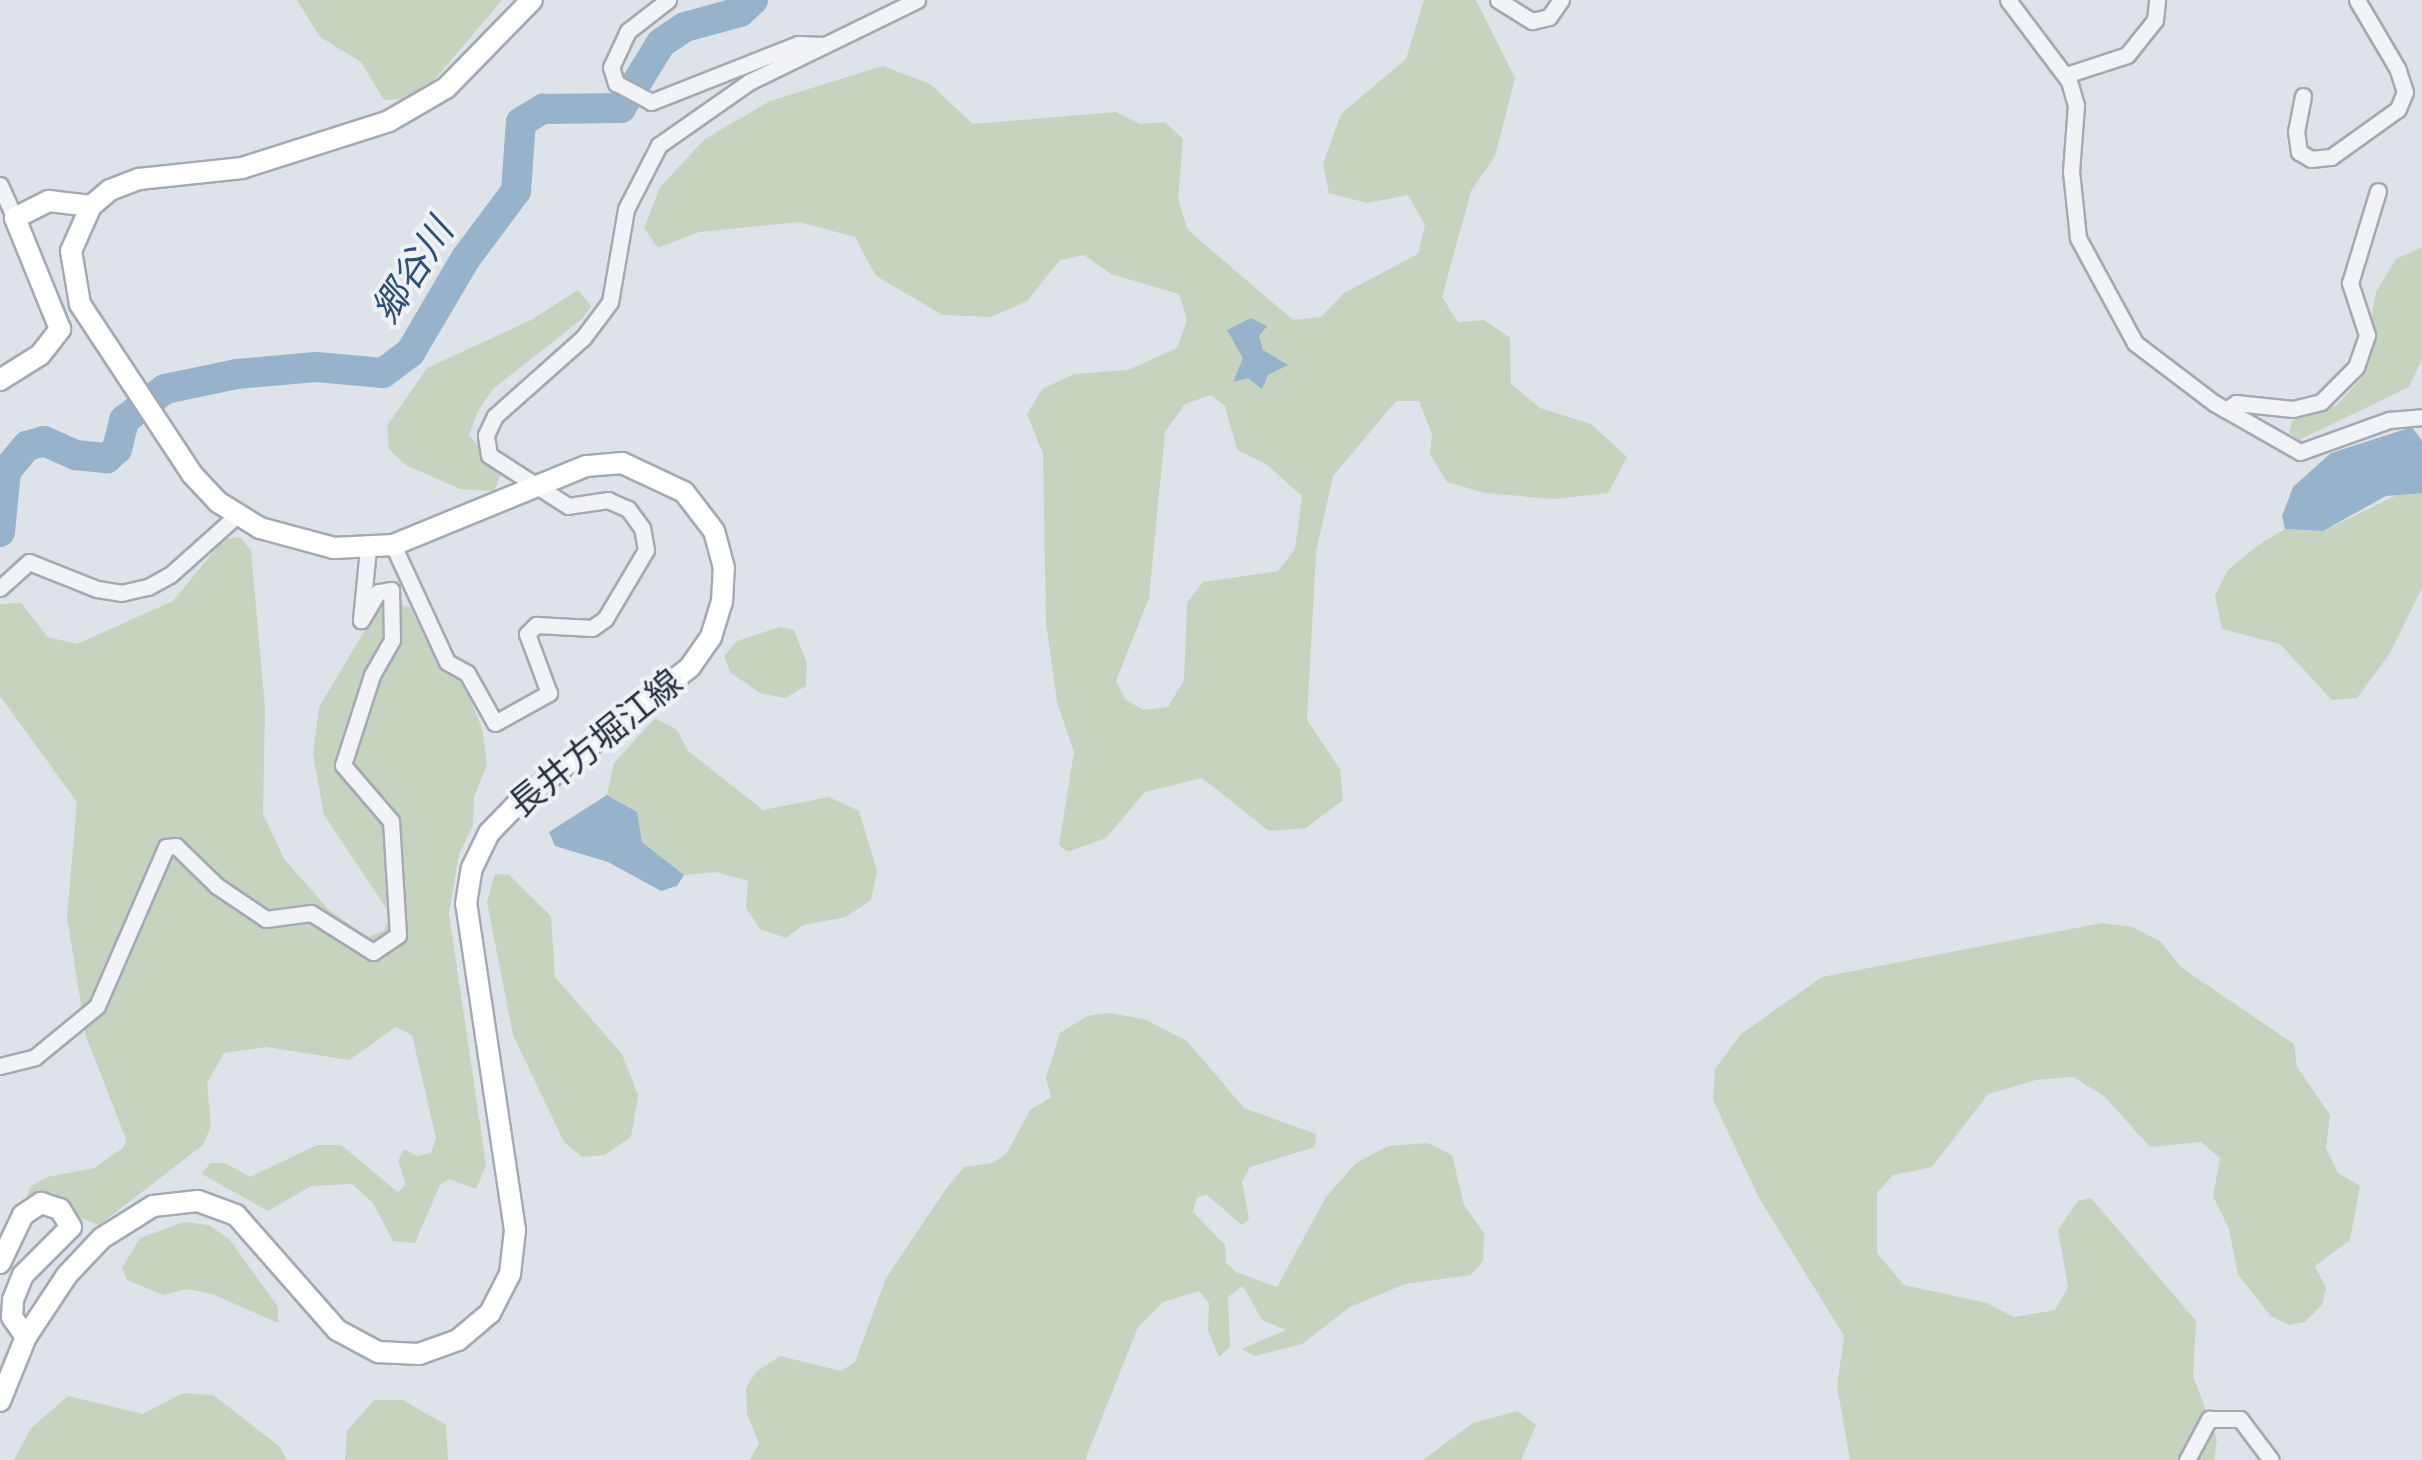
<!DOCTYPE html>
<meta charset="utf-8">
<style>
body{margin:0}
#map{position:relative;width:2422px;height:1460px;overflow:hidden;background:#dee3e9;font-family:Roboto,"Noto Sans JP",sans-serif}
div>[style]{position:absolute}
.green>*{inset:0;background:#c5d3bf}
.water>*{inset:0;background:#97b2cb}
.river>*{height:30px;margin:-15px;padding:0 15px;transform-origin:15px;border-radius:15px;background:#97b2cb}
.roads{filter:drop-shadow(2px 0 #a3aab3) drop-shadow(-2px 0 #a3aab3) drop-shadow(0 2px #a3aab3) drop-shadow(0 -2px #a3aab3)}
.street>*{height:15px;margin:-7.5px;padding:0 7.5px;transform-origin:7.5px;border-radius:7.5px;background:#f1f3f7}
.secondary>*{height:20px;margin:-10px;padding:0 10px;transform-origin:10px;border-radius:10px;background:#fff}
span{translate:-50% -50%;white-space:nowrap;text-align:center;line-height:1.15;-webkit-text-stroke:8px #eef2f6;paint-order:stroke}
.street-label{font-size:35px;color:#273141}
.water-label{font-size:38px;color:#2e5077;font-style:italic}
</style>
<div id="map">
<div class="green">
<i style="clip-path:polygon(297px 0,502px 0,430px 85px,403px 99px,384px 100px,361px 62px,320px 37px)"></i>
<i style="clip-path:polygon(evenodd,1424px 0,1476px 0,1515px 78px,1495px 156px,1471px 191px,1442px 297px,1458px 322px,1484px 320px,1510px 338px,1511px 384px,1540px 408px,1591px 424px,1627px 457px,1608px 493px,1554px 499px,1485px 493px,1447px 482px,1430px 454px,1432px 434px,1419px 401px,1396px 401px,1333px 476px,1316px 552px,1307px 720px,1340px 769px,1343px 800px,1306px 828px,1269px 831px,1202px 778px,1145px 792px,1106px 838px,1068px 852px,1059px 845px,1074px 752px,1057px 702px,1046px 623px,1043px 454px,1027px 414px,1042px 389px,1074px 374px,1128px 370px,1177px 348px,1187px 320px,1179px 294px,1111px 274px,1084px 255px,1060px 260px,1027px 301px,991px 317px,943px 315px,876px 276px,855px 237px,799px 222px,699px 232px,658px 248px,644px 228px,660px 187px,705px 139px,770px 101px,883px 66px,930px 84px,973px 124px,1116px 112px,1140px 124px,1165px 122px,1183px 139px,1178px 200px,1188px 230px,1293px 320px,1321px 317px,1344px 293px,1418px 254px,1425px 225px,1408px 195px,1367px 203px,1329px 193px,1323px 164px,1341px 114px,1406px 59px,1424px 0,1211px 395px,1225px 406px,1237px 450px,1266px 464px,1302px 496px,1295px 549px,1278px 571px,1203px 582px,1187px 603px,1184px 680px,1168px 707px,1143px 710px,1125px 699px,1116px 681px,1149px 598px,1165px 432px,1185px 404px,1211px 395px)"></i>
<i style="clip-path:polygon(2422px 247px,2422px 359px,2409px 387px,2299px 440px,2289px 433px,2292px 421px,2337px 405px,2365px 374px,2374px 346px,2370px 325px,2376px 292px,2396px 259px)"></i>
<i style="clip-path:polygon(578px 290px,591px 306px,583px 318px,493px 389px,478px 411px,469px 435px,501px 474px,494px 491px,460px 489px,406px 465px,389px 449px,387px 426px,427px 368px,531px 320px)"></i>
<i style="clip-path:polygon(2407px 490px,2422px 493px,2422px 588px,2390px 653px,2357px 698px,2332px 700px,2280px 644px,2222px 629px,2215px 595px,2228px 570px,2257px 546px,2285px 529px,2323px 531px)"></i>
<i style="clip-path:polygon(240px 537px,251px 551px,265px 708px,263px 814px,284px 859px,329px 910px,368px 937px,384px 931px,390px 914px,324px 815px,313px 754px,319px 707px,383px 600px,410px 607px,437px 663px,461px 678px,482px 728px,487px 765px,474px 797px,473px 825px,459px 854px,449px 914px,486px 1165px,476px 1189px,449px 1179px,440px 1185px,415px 1243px,393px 1241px,373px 1203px,352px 1184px,311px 1186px,268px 1211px,202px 1174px,210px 1163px,225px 1163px,250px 1177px,317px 1145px,341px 1145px,398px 1192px,406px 1184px,398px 1161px,404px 1149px,417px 1156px,431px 1153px,436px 1138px,412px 1035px,396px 1027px,349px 1060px,266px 1047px,224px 1053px,207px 1083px,211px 1126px,203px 1145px,99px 1225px,27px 1196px,31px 1186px,47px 1177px,94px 1168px,123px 1148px,126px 1139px,86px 1036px,67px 917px,77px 802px,0 696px,0 604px,21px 603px,48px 637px,77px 644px,173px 601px,224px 539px)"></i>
<i style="clip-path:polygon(780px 627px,794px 630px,807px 663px,806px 686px,785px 698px,760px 693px,730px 672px,724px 656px,737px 641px)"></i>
<i style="clip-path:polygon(655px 718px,677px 730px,688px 751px,763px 810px,829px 797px,859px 811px,877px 871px,871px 900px,846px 917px,803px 925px,786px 938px,760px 929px,746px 908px,748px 881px,716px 872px,684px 875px,642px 842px,637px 812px,607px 795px,614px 763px)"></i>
<i style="clip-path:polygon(495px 874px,509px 875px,551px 916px,555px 977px,622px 1054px,638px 1095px,631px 1137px,605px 1155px,582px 1157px,564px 1142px,513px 1035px,487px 902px)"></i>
<i style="clip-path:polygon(2102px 923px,2133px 927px,2161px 942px,2182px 968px,2294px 1044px,2297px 1067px,2330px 1115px,2326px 1148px,2338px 1173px,2360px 1186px,2350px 1240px,2315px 1266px,2326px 1288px,2322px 1305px,2305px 1322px,2289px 1325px,2271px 1316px,2238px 1275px,2229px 1229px,2213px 1196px,2220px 1158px,2201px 1142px,2150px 1147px,2104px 1096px,2073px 1077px,2036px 1080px,1988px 1094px,1932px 1167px,1893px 1175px,1877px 1193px,1877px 1253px,1904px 1285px,1987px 1303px,2014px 1317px,2055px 1310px,2068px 1287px,2058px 1230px,2078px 1201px,2091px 1198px,2196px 1321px,2193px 1376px,2217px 1440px,2214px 1460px,1850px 1460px,1837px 1386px,1844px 1336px,1759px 1198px,1713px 1100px,1715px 1069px,1741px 1034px,1822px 977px)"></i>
<i style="clip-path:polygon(1109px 1013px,1144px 1019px,1187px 1041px,1244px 1108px,1316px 1134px,1315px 1147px,1250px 1167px,1242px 1182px,1249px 1219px,1242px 1225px,1207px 1195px,1197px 1197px,1193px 1212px,1225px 1245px,1226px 1263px,1236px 1272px,1277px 1287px,1326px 1197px,1356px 1163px,1388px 1146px,1428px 1143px,1452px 1155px,1464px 1205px,1484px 1233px,1483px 1261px,1471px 1275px,1405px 1284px,1350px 1307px,1302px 1344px,1255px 1356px,1241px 1349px,1286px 1330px,1262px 1320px,1243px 1286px,1228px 1297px,1230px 1347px,1219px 1357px,1208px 1331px,1209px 1303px,1199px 1291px,1163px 1302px,1138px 1327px,1085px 1460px,750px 1460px,759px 1443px,747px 1414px,746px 1388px,756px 1372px,780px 1356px,841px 1371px,855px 1362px,886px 1278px,948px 1186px,964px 1167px,993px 1163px,1007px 1153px,1030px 1110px,1051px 1097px,1046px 1078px,1060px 1033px,1087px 1016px)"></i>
<i style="clip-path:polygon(184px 1222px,209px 1225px,230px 1240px,278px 1307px,278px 1323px,212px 1294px,187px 1289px,163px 1295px,127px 1280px,122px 1268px,140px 1238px)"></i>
<i style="clip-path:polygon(183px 1393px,213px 1395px,279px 1446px,287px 1460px,14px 1460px,31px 1428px,68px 1396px,143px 1414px)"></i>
<i style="clip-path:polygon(374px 1400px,403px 1400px,446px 1425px,448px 1460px,345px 1460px,347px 1431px)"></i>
<i style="clip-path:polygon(1518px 1411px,1536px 1425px,1521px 1460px,1423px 1460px,1473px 1423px)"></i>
</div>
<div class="water">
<i style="clip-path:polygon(1251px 318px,1267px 326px,1259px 336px,1263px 350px,1288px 365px,1268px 375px,1262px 389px,1248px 378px,1233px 382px,1243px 358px,1227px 330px)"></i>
<i style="clip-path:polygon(2412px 427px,2422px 441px,2422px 493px,2386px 496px,2323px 531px,2285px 529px,2282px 516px,2293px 487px,2331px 453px)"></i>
<i style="clip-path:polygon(607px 795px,637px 812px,642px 842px,684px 875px,677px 886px,661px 891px,608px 862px,555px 846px,549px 832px)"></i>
</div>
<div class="river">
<i style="left:0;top:532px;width:61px;rotate:-84.4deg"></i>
<i style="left:6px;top:471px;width:33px;rotate:-50deg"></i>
<i style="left:27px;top:446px;width:18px;rotate:-16deg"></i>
<i style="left:44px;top:441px;width:35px;rotate:24deg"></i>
<i style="left:76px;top:455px;width:31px;rotate:6deg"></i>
<i style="left:107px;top:458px;width:13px;rotate:-42deg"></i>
<i style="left:117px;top:449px;width:30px;rotate:-76deg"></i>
<i style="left:124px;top:420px;width:51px;rotate:-37.1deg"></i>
<i style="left:165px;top:389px;width:74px;rotate:-11.8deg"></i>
<i style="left:237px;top:374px;width:79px;rotate:-5.1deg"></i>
<i style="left:316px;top:367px;width:67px;rotate:5.1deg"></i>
<i style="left:383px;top:373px;width:34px;rotate:-37deg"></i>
<i style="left:410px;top:353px;width:110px;rotate:-59.5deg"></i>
<i style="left:466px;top:258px;width:84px;rotate:-53.3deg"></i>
<i style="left:516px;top:191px;width:69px;rotate:-85.9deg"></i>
<i style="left:521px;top:122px;width:26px;rotate:-31deg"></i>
<i style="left:543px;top:109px;width:78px;rotate:-0.7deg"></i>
<i style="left:621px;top:108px;width:76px;rotate:-58.4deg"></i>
<i style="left:661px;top:43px;width:29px;rotate:-34deg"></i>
<i style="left:685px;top:27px;width:57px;rotate:-15.3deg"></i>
<i style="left:740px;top:12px;width:18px;rotate:-43deg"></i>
</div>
<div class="roads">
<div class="street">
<i style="left:668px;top:0;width:51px;rotate:142.2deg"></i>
<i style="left:628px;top:31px;width:40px;rotate:115deg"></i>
<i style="left:611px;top:67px;width:17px;rotate:73deg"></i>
<i style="left:616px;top:83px;width:40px;rotate:28deg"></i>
<i style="left:651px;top:102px;width:158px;rotate:-21.5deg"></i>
<i style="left:798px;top:44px;width:25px;rotate:2deg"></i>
<i style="left:1498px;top:0;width:40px;rotate:32deg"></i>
<i style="left:1532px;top:21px;width:17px;rotate:-13deg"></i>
<i style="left:1549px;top:17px;width:21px;rotate:-55deg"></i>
<i style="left:2008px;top:0;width:101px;rotate:53deg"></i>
<i style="left:2069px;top:81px;width:25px;rotate:74deg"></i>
<i style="left:2076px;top:105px;width:66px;rotate:94.3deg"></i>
<i style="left:2071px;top:171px;width:67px;rotate:84deg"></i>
<i style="left:2078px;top:238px;width:119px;rotate:61.5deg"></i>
<i style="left:2135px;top:343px;width:99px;rotate:37.2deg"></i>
<i style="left:2214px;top:403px;width:99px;rotate:29.7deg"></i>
<i style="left:2300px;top:452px;width:95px;rotate:-19.8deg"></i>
<i style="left:2389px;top:420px;width:33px;rotate:-5deg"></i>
<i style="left:2066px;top:75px;width:64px;rotate:-18.2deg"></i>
<i style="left:2127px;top:55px;width:45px;rotate:-51.3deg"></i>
<i style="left:2155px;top:20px;width:20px;rotate:-84deg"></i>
<i style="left:2303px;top:96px;width:36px;rotate:101deg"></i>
<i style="left:2296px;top:131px;width:21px;rotate:82deg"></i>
<i style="left:2299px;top:152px;width:14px;rotate:30deg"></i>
<i style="left:2311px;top:159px;width:20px;rotate:-6deg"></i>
<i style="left:2331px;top:157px;width:82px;rotate:-35.6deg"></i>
<i style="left:2398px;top:109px;width:18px;rotate:-68deg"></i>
<i style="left:2405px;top:92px;width:25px;rotate:-108deg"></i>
<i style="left:2397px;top:68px;width:79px;rotate:-120.5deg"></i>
<i style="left:0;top:185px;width:36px;rotate:66deg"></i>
<i style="left:2226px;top:410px;width:12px;rotate:-35deg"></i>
<i style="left:2236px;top:403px;width:57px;rotate:6deg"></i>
<i style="left:2293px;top:409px;width:29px;rotate:-14deg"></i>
<i style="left:2321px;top:402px;width:49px;rotate:-45deg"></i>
<i style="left:2356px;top:367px;width:34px;rotate:-71deg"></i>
<i style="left:2367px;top:335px;width:55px;rotate:-108.1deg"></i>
<i style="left:2350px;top:283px;width:96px;rotate:-73.1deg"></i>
<i style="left:393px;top:545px;width:129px;rotate:65.2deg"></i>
<i style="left:447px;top:662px;width:23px;rotate:29deg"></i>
<i style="left:467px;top:673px;width:57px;rotate:60.8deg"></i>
<i style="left:495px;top:723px;width:62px;rotate:-29.1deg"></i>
<i style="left:549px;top:693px;width:63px;rotate:-110.4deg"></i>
<i style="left:527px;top:634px;width:13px;rotate:-45deg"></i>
<i style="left:536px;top:625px;width:56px;rotate:3.1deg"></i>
<i style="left:592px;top:628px;width:16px;rotate:-35deg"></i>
<i style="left:605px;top:619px;width:80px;rotate:-59.3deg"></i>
<i style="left:646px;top:550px;width:22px;rotate:-100deg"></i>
<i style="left:642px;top:528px;width:24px;rotate:-126deg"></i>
<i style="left:628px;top:509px;width:22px;rotate:-156deg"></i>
<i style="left:608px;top:500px;width:40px;rotate:171.5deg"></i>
<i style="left:568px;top:506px;width:94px;rotate:-147.2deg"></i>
<i style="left:489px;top:455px;width:20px;rotate:-99deg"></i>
<i style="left:486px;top:435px;width:21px;rotate:-65deg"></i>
<i style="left:495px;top:416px;width:118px;rotate:-41.6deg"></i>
<i style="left:583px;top:338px;width:45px;rotate:-53.1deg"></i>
<i style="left:610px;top:302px;width:94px;rotate:-80.2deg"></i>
<i style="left:626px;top:209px;width:72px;rotate:-62.7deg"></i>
<i style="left:659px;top:145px;width:110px;rotate:-35deg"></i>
<i style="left:749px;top:82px;width:187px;rotate:-26deg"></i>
<i style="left:0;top:588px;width:39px;rotate:-42deg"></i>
<i style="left:29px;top:562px;width:73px;rotate:21.7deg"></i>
<i style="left:97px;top:589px;width:24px;rotate:9deg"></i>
<i style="left:121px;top:593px;width:28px;rotate:-13deg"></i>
<i style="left:148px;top:587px;width:25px;rotate:-29deg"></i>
<i style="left:170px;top:575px;width:90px;rotate:-41.8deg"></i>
<i style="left:0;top:1066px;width:36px;rotate:-14deg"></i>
<i style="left:35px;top:1057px;width:80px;rotate:-39.4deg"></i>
<i style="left:97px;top:1006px;width:173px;rotate:-66.5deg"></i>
<i style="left:166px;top:847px;width:10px;rotate:-6deg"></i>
<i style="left:176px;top:846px;width:57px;rotate:44.3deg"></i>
<i style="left:217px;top:886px;width:59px;rotate:34deg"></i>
<i style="left:266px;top:919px;width:45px;rotate:-7.6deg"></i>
<i style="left:311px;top:913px;width:73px;rotate:32.2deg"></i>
<i style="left:373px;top:952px;width:30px;rotate:-34deg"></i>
<i style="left:398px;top:935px;width:114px;rotate:-93.5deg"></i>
<i style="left:391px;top:821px;width:74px;rotate:-130.6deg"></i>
<i style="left:343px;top:765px;width:95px;rotate:-72.1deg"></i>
<i style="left:372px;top:675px;width:40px;rotate:-60.3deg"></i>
<i style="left:392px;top:640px;width:50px;rotate:-91.1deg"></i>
<i style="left:391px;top:590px;width:13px;rotate:171deg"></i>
<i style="left:378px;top:592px;width:33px;rotate:121deg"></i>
<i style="left:361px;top:620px;width:72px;rotate:-84.4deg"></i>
<i style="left:2187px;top:1460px;width:47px;rotate:-61.8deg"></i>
<i style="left:2209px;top:1419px;width:31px"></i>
<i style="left:2240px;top:1419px;width:51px;rotate:52.9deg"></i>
</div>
<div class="secondary">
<i style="left:0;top:380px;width:47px;rotate:-32deg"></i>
<i style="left:40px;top:355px;width:33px;rotate:-52deg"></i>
<i style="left:60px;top:329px;width:120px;rotate:-112.1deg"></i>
<i style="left:15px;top:218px;width:38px;rotate:-27deg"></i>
<i style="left:49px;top:201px;width:42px;rotate:6.8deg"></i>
<i style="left:0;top:1263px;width:53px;rotate:-64.4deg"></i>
<i style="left:23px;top:1215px;width:22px;rotate:-34deg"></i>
<i style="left:41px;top:1203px;width:20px;rotate:18deg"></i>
<i style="left:60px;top:1209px;width:21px;rotate:59deg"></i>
<i style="left:71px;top:1227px;width:68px;rotate:135deg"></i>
<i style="left:23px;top:1275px;width:27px;rotate:112deg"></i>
<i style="left:13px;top:1300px;width:17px;rotate:93deg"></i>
<i style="left:12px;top:1317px;width:24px;rotate:55deg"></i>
<i style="left:0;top:1401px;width:69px;rotate:-67.9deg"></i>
<i style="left:26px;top:1337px;width:74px;rotate:-56.5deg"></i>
<i style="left:67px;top:1275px;width:51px;rotate:-46.6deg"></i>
<i style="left:102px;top:1238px;width:60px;rotate:-32.1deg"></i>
<i style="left:153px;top:1206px;width:45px;rotate:-6.3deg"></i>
<i style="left:198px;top:1201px;width:40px;rotate:20.2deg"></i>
<i style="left:236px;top:1215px;width:153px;rotate:48.7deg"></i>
<i style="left:337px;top:1330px;width:47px;rotate:28.2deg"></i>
<i style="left:378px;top:1352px;width:41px;rotate:2.8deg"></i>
<i style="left:419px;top:1354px;width:41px;rotate:-19.7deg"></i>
<i style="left:458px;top:1340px;width:42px;rotate:-40.2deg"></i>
<i style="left:490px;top:1313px;width:44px;rotate:-62.9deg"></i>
<i style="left:510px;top:1274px;width:44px;rotate:-83.5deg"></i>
<i style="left:515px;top:1230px;width:330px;rotate:-98.5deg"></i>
<i style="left:466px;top:904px;width:36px;rotate:-81deg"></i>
<i style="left:472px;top:868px;width:39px;rotate:-64deg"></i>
<i style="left:489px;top:833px;width:42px;rotate:-46deg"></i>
<i style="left:518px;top:803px;width:219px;rotate:-38.3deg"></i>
<i style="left:690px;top:667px;width:37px;rotate:-55deg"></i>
<i style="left:711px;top:637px;width:37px;rotate:-73deg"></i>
<i style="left:722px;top:602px;width:34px;rotate:-87deg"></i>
<i style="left:724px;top:568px;width:38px;rotate:-105deg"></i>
<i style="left:714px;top:531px;width:49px;rotate:-127.6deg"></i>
<i style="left:684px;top:492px;width:68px;rotate:-154.9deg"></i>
<i style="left:622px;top:463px;width:36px;rotate:175deg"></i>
<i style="left:586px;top:466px;width:209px;rotate:157.7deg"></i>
<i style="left:393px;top:545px;width:59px;rotate:177.1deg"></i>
<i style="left:334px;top:548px;width:77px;rotate:-164.9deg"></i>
<i style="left:260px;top:528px;width:49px;rotate:-148.2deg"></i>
<i style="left:218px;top:502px;width:38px;rotate:-133deg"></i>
<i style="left:192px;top:474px;width:204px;rotate:-123.4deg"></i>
<i style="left:80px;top:304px;width:54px;rotate:-99.6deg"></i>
<i style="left:71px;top:251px;width:49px;rotate:-66deg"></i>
<i style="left:91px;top:206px;width:25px;rotate:-40deg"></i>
<i style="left:110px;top:190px;width:31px;rotate:-21deg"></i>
<i style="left:139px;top:179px;width:104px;rotate:-6.1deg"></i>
<i style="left:242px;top:168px;width:154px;rotate:-17.7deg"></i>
<i style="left:389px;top:121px;width:66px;rotate:-30.1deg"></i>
<i style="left:446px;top:88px;width:123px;rotate:-45.7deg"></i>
</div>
</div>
<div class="street-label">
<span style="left:596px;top:744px;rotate:-39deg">長井方堀江線</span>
</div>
<div class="water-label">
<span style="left:413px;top:271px;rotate:-57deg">郷谷川</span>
</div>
</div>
